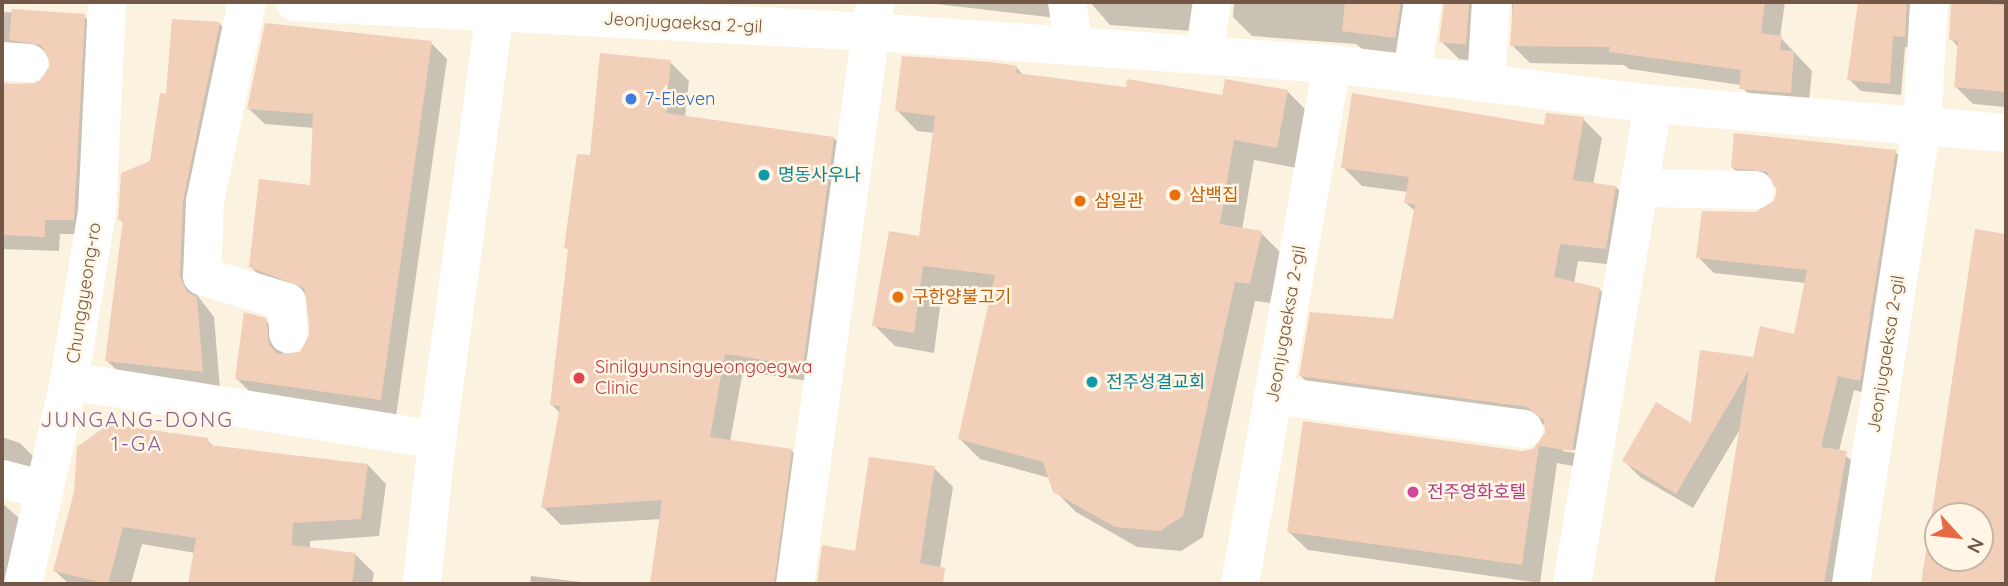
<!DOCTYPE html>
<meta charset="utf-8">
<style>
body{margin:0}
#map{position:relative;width:2008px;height:586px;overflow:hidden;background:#fcf2e0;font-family:Quicksand,"Noto Sans KR",sans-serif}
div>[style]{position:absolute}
.shadow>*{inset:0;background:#0003}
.building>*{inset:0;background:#f2cfb8}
.minor>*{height:38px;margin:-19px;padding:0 19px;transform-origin:19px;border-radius:19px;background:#fff}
.tertiary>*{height:38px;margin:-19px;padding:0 19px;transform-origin:19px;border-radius:19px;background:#fff}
.dots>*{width:19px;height:19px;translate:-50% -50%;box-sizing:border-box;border:4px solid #fff6e6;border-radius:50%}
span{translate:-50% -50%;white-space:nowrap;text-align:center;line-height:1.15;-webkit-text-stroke:5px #fff6e6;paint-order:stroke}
.street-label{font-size:18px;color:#735747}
.shop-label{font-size:18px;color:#366cbe}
.left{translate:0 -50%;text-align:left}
.culture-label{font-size:18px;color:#0d838f}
.food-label{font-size:18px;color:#c56008}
.health-label{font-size:18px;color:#be3a42}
.hotel-label{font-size:18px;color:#b23c85}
.quarter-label{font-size:21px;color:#866397;letter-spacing:2px}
.frame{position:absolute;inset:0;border:4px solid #735747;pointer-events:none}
.north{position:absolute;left:1924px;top:502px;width:70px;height:70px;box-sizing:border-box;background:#fff6e6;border:2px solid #c7b6a6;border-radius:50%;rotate:117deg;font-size:19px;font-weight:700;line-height:28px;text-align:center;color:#735747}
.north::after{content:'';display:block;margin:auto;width:24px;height:32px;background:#e86a43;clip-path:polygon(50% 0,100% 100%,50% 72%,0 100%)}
</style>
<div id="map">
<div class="shadow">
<i style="clip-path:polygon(919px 2px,1074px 2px,1064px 19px)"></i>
<i style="clip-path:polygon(1090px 2px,1224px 2px,1206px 32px,1110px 25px)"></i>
<i style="clip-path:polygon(1234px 2px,1435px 2px,1413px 55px,1362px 49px,1356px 44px,1252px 36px,1233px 17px)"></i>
<i style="clip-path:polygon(1445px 2px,1504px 2px,1484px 62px,1459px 59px,1441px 41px)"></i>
<i style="clip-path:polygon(1512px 2px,1651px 2px,1691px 7px,1692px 2px,1785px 2px,1780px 37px,1812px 71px,1808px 111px,1759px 107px,1741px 85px,1629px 69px,1624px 65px,1530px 63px,1512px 45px)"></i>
<i style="clip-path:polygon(1860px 2px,1907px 2px,1919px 13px,1916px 48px,1905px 47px,1901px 95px,1861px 91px,1849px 79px)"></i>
<i style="clip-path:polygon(1958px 2px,2006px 2px,2006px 107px,1973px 104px,1956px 87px,1959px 48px,1951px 39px)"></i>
<i style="clip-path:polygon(2px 12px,84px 16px,99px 31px,88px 234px,60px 234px,59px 251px,2px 249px,2px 83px,28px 87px,49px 76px,50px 57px,19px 54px,2px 62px)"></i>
<i style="clip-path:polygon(174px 21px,220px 24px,237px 42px,200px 220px,197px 295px,214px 317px,220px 389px,125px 378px,107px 361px,124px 223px,120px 219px,152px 162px,168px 96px)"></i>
<i style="clip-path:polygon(431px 43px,447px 59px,396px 416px,253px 395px,237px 379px,265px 320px,281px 336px,284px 355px,300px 355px,309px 344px,310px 299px,267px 283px,251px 267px,312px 187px,314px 128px,265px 124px,249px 109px)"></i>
<i style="clip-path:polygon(670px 62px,689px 81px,685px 117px,834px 138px,852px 157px,821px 383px,743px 371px,730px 442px,791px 450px,809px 469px,794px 584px,652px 584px,661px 519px,561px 525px,543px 507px,561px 414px,552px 405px,570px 251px,566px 248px,591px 157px)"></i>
<i style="clip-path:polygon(1017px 68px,1024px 76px,1127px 89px,1224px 97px,1287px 91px,1308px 112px,1297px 168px,1254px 160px,1242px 230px,1261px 233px,1281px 253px,1270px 303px,1255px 301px,1203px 537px,1181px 551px,1137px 547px,1076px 512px,1055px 491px,1050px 478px,980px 459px,959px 438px,993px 292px,943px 285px,934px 353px,895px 346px,874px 325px,921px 238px,935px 133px,917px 131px,897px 110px)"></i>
<i style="clip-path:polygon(evenodd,1583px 119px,1602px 138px,1593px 185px,1616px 187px,1634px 206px,1625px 266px,1578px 261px,1574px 284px,1599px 289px,1617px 308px,1590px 469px,1557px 463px,1540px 583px,1308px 550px,1289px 532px,1534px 451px,1547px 433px,1546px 425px,1319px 394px,1301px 376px,1395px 321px,1415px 211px,1406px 203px,1408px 192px,1362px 186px,1343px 167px,1583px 119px,1563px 448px,1581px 451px,1581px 454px,1563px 451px,1563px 448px)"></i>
<i style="clip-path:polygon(1895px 152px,1911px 167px,1876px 396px,1854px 390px,1839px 451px,1862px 468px,1843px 584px,1716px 584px,1742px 426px,1693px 508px,1640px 477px,1624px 461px,1692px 426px,1754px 359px,1795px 336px,1806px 283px,1714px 273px,1698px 257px,1776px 202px,1777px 186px,1748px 183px,1732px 167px)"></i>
<i style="clip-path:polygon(evenodd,1976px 231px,2006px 236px,2006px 584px,1923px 584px,1976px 231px,1938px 516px,1980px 516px,1980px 558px,1938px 558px,1938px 516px)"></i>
<i style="clip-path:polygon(2px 437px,20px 443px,34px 457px,31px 474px,2px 481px)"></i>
<i style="clip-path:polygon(207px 440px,214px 447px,368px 465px,386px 484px,379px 536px,310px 541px,310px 549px,355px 554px,374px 573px,372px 584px,190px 584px,195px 553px,142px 544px,131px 584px,69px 584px,55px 571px)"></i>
<i style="clip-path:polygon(934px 468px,953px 487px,938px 580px,943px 584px,817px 584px,824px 547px,857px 553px)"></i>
<i style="clip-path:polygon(2px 503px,19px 518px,5px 584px,2px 584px)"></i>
<i style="clip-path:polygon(531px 576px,598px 584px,530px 584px)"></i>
</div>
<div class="building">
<i style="clip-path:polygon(1345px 2px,1401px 2px,1395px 38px,1342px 31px)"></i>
<i style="clip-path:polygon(1444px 2px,1469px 2px,1466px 45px,1439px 42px)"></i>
<i style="clip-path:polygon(1513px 2px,1765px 2px,1761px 33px,1782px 36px,1780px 50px,1794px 51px,1791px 93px,1739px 89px,1741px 70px,1609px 52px,1610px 47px,1510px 46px)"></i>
<i style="clip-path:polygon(1858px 2px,1907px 2px,1905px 37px,1893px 36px,1890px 84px,1847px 80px)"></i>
<i style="clip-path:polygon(1951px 2px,2006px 5px,2006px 92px,1954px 87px,1958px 41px,1949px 40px)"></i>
<i style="clip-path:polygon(12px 9px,85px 14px,74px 220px,45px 220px,45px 237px,2px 235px,2px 84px,38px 83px,51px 64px,41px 45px,9px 40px)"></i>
<i style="clip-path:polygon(172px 19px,220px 22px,183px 201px,180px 276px,187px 292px,197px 297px,203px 372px,105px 361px,123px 219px,118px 220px,121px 173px,150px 161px,160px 93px,166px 94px)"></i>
<i style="clip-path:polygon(265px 23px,432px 41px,381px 400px,235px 379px,244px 312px,266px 318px,269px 345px,278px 354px,300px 352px,310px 333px,304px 288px,249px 267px,259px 179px,310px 185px,313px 114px,247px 109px)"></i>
<i style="clip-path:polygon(600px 53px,671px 60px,666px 113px,834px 137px,803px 366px,725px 354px,710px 437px,792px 449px,774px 584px,650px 584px,662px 500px,541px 508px,560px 406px,550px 405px,568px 249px,564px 248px,577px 154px,590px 155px)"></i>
<i style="clip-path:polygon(902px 56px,991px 62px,1017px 66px,1016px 73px,1126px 87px,1127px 79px,1222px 95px,1225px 79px,1288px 90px,1277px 148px,1234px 140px,1220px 224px,1262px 231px,1250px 284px,1235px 282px,1183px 516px,1160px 531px,1115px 527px,1053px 492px,1043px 462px,958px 439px,995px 275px,923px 266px,914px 333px,872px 326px,889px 231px,919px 236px,935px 116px,895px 111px)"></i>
<i style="clip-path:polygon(1352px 93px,1544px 125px,1546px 113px,1584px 117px,1573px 180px,1616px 186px,1606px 249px,1560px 244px,1554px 277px,1600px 288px,1572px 451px,1539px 446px,1522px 565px,1287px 532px,1303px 421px,1521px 451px,1533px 449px,1545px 433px,1544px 420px,1527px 407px,1299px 376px,1310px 312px,1393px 319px,1415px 205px,1404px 203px,1409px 177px,1341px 168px)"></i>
<i style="clip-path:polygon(1734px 133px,1896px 150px,1860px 381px,1838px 376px,1821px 447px,1847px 451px,1824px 584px,1714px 584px,1749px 370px,1676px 494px,1622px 461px,1656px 402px,1691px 423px,1700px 350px,1753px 357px,1760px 326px,1794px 334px,1807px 270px,1696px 258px,1702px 211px,1755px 212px,1774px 201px,1777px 190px,1767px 172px,1731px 168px)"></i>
<i style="clip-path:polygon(evenodd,1975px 229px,2006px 234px,2006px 584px,1921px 584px,1975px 229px,1938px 516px,1980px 516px,1980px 558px,1938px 558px,1938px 516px)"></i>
<i style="clip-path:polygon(109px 424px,208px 438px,209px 445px,368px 464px,361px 519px,293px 523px,292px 545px,356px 553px,352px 584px,188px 584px,196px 538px,123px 527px,108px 584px,53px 571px,74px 492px,77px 447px)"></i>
<i style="clip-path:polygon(869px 457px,935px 466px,920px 563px,945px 568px,943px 584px,817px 584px,822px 545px,855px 551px)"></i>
</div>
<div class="minor">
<i style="left:107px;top:2px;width:210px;rotate:92.7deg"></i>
<i style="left:97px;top:212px;width:171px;rotate:99.4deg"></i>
<i style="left:69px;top:381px;width:373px;rotate:9.1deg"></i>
<i style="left:247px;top:2px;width:204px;rotate:101.9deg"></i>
<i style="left:205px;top:202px;width:74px;rotate:92.3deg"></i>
<i style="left:202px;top:276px;width:89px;rotate:17deg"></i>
<i style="left:287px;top:302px;width:32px;rotate:88deg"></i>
<i style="left:295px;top:2px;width:577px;rotate:2.98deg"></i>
<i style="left:871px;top:32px;width:462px;rotate:4deg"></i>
<i style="left:1332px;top:64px;width:323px;rotate:7.1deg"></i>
<i style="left:1653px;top:104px;width:354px;rotate:4.7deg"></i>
<i style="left:1067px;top:2px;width:45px;rotate:81deg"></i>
<i style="left:1204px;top:55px;width:54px;rotate:-81.4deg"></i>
<i style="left:2px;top:61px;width:27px;rotate:4deg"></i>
<i style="left:1412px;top:73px;width:72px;rotate:-81.2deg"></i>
<i style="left:1486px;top:83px;width:81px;rotate:-86.5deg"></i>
<i style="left:1639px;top:188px;width:116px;rotate:1deg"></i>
<i style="left:1273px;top:395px;width:253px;rotate:7.7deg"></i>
<i style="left:2px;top:479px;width:44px;rotate:14.3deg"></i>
<i style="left:23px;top:584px;width:208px;rotate:-77.2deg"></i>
<i style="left:795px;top:584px;width:587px;rotate:-82.17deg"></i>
<i style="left:1240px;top:584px;width:528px;rotate:-79.97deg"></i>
<i style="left:1572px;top:584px;width:487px;rotate:-80.4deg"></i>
<i style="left:1851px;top:584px;width:464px;rotate:-81.2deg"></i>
<i style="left:1922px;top:125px;width:123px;rotate:-86.7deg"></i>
</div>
<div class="tertiary">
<i style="left:422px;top:584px;width:145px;rotate:-84.1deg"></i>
<i style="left:437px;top:440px;width:442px;rotate:-82.3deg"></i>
</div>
<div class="dots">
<i style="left:631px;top:99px;background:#3f7fe0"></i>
<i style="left:764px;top:175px;background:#0f9aa8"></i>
<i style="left:1175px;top:195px;background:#e8710a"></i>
<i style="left:1080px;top:201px;background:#e8710a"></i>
<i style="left:898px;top:297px;background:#e8710a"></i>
<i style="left:579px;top:378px;background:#e0444e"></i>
<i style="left:1092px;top:382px;background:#0f9aa8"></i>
<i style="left:1413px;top:492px;background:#d1479c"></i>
</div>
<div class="street-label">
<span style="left:683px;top:23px;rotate:3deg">Jeonjugaeksa 2-gil</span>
<span style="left:84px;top:293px;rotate:-81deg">Chunggyeong-ro</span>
<span style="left:1286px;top:324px;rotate:-80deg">Jeonjugaeksa 2-gil</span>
<span style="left:1886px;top:354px;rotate:-81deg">Jeonjugaeksa 2-gil</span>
</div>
<div class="shop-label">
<span class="left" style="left:645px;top:99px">7-Eleven</span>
</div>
<div class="culture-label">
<span class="left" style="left:778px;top:175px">명동사우나</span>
<span class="left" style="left:1106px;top:382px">전주성결교회</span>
</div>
<div class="food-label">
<span class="left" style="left:1189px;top:195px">삼백집</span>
<span class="left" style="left:1094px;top:201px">삼일관</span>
<span class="left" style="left:912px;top:297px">구한양불고기</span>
</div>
<div class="health-label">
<span class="left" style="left:595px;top:378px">Sinilgyunsingyeongoegwa<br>Clinic</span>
</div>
<div class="hotel-label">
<span class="left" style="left:1427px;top:492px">전주영화호텔</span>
</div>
<div class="quarter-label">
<span style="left:137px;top:431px">JUNGANG-DONG<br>1-GA</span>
</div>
<div class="frame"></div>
<div class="north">N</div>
</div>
